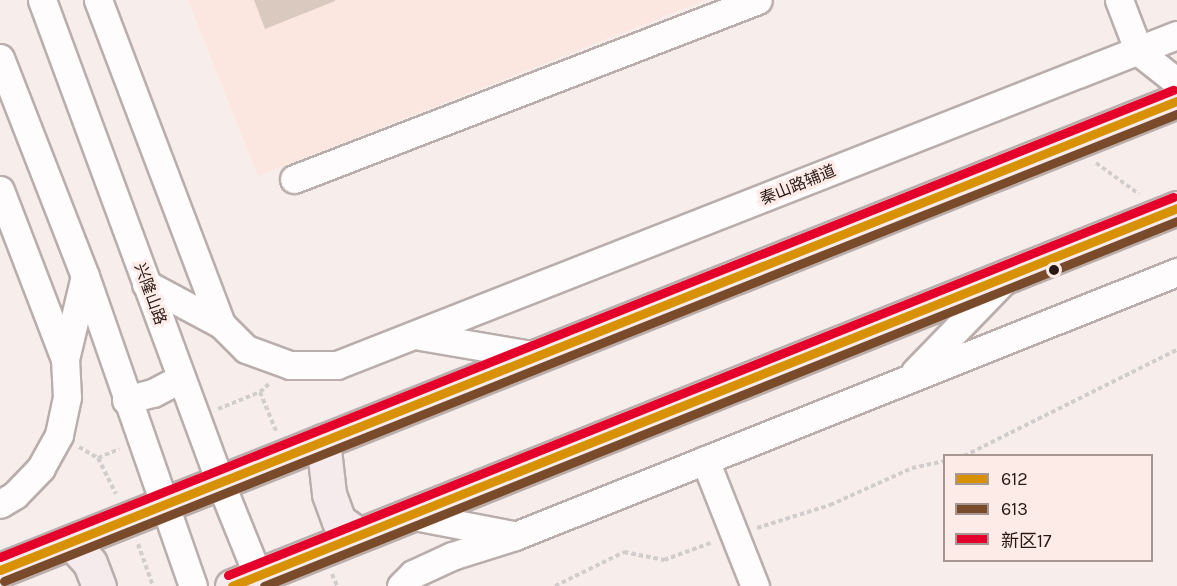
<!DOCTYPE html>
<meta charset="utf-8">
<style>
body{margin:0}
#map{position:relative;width:1177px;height:586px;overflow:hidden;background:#f7eeec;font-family:Karla,"Noto Sans SC",sans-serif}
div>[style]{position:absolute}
.built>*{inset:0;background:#fbe6e0}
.building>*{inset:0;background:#dac9be}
.path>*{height:4px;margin-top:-2px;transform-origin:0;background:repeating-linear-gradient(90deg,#d1cdcc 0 4.5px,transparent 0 7.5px)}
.roads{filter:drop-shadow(2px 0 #b9aeac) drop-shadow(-2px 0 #b9aeac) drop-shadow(0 2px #b9aeac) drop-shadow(0 -2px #b9aeac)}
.minor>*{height:27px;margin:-13.5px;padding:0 13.5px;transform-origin:13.5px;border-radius:13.5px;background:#fefcfc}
.major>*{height:33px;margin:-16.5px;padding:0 16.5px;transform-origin:16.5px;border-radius:16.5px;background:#f5ebed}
.bus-1>*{height:9px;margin:-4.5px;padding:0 4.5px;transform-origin:4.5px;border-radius:4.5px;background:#d89103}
.bus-2>*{height:9px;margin:-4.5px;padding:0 4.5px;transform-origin:4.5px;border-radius:4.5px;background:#7a4b2a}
.bus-3>*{height:9px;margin:-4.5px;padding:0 4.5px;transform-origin:4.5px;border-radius:4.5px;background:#e4002b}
.dots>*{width:16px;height:16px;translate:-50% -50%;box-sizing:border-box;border:3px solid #fcebe7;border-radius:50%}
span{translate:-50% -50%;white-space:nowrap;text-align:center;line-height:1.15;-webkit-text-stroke:6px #fcebe7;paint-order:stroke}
.street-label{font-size:16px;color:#271814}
.legend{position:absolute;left:943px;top:454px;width:210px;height:108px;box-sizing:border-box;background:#fcebe7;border:2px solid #a79793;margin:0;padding:8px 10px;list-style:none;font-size:18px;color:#271814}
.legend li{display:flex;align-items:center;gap:12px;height:30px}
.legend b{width:30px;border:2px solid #a79793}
</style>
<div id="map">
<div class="built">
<i style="clip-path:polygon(188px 0,706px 0,258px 176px)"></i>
</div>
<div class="building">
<i style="clip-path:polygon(254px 0,335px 0,335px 1px,265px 29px)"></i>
</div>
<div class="path">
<i style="left:1096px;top:163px;width:53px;rotate:35.8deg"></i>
<i style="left:260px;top:392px;width:42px;rotate:67.7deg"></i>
<i style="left:218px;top:409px;width:45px;rotate:-22deg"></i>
<i style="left:260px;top:392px;width:13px;rotate:-42deg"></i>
<i style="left:79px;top:447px;width:22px;rotate:30deg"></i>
<i style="left:98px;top:458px;width:40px;rotate:63.4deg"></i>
<i style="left:964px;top:456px;width:238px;rotate:-26.5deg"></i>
<i style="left:98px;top:458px;width:23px;rotate:-23deg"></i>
<i style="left:757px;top:528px;width:77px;rotate:-17.5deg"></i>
<i style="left:830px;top:505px;width:90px;rotate:-24.3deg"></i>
<i style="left:912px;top:468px;width:33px;rotate:-12deg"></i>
<i style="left:138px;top:544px;width:45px;rotate:70.3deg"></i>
<i style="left:332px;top:574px;width:13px;rotate:67deg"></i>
<i style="left:555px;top:586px;width:77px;rotate:-26.2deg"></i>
<i style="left:624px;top:552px;width:41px;rotate:11.3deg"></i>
<i style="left:664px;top:560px;width:52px;rotate:-20.2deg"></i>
</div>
<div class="roads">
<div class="minor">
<i style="left:42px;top:0;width:514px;rotate:69.73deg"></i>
<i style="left:220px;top:482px;width:112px;rotate:68deg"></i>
<i style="left:98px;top:0;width:347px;rotate:69.2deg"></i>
<i style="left:1119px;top:0;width:56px;rotate:69deg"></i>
<i style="left:1139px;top:52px;width:48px;rotate:38.3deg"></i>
<i style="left:0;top:58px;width:234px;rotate:68.7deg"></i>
<i style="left:85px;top:276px;width:328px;rotate:70.8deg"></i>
<i style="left:294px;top:179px;width:497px;rotate:-21.1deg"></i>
<i style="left:0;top:190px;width:181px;rotate:69deg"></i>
<i style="left:65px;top:359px;width:38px;rotate:87deg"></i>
<i style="left:67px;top:397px;width:39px;rotate:102deg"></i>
<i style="left:59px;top:435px;width:38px;rotate:119deg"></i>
<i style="left:41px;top:468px;width:37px;rotate:134deg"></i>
<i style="left:15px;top:495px;width:17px;rotate:149deg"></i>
<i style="left:146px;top:284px;width:85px;rotate:28.1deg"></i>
<i style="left:221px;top:324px;width:35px;rotate:45deg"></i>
<i style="left:246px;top:349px;width:47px;rotate:20deg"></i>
<i style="left:290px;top:365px;width:47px"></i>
<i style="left:337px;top:365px;width:902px;rotate:-21.45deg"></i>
<i style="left:420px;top:336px;width:119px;rotate:9.7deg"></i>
<i style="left:65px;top:359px;width:85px;rotate:-76.5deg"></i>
<i style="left:915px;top:372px;width:129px;rotate:-45.9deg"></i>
<i style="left:126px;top:400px;width:28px;rotate:-15deg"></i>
<i style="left:153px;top:393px;width:32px;rotate:-28deg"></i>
<i style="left:705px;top:460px;width:136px;rotate:68.4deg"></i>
<i style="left:409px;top:515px;width:106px;rotate:10.9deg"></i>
<i style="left:401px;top:586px;width:17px;rotate:-45deg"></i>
<i style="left:413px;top:574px;width:43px;rotate:-24.8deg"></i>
<i style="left:452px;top:556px;width:66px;rotate:-17.6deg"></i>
<i style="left:515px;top:536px;width:713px;rotate:-21.74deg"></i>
</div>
<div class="major">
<i style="left:323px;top:441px;width:53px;rotate:83.5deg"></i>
<i style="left:329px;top:494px;width:29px;rotate:70deg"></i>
<i style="left:339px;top:521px;width:24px;rotate:35deg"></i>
<i style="left:71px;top:542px;width:28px;rotate:48deg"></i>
<i style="left:90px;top:563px;width:25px;rotate:69deg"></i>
<i style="left:0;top:570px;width:1267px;rotate:-21.73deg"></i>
<i style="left:232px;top:586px;width:1018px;rotate:-21.8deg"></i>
</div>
</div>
<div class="bus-1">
<i style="left:0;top:570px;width:1267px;rotate:-21.73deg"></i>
<i style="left:232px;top:586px;width:1018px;rotate:-21.8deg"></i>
</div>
<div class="bus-2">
<i style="left:4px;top:581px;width:1263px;rotate:-21.71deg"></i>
<i style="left:264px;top:586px;width:983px;rotate:-21.79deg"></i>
</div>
<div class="bus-3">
<i style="left:0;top:557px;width:1263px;rotate:-21.71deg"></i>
<i style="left:228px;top:575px;width:1018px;rotate:-21.8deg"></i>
</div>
<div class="dots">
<i style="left:1054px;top:270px;background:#271814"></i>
</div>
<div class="street-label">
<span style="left:798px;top:185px;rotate:-22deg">秦山路辅道</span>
<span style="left:150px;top:294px;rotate:70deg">兴隆山路</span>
</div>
<ul class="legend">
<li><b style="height:8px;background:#d89103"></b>612</li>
<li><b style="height:8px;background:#7a4b2a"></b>613</li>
<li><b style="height:8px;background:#e4002b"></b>新区17</li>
</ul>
</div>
